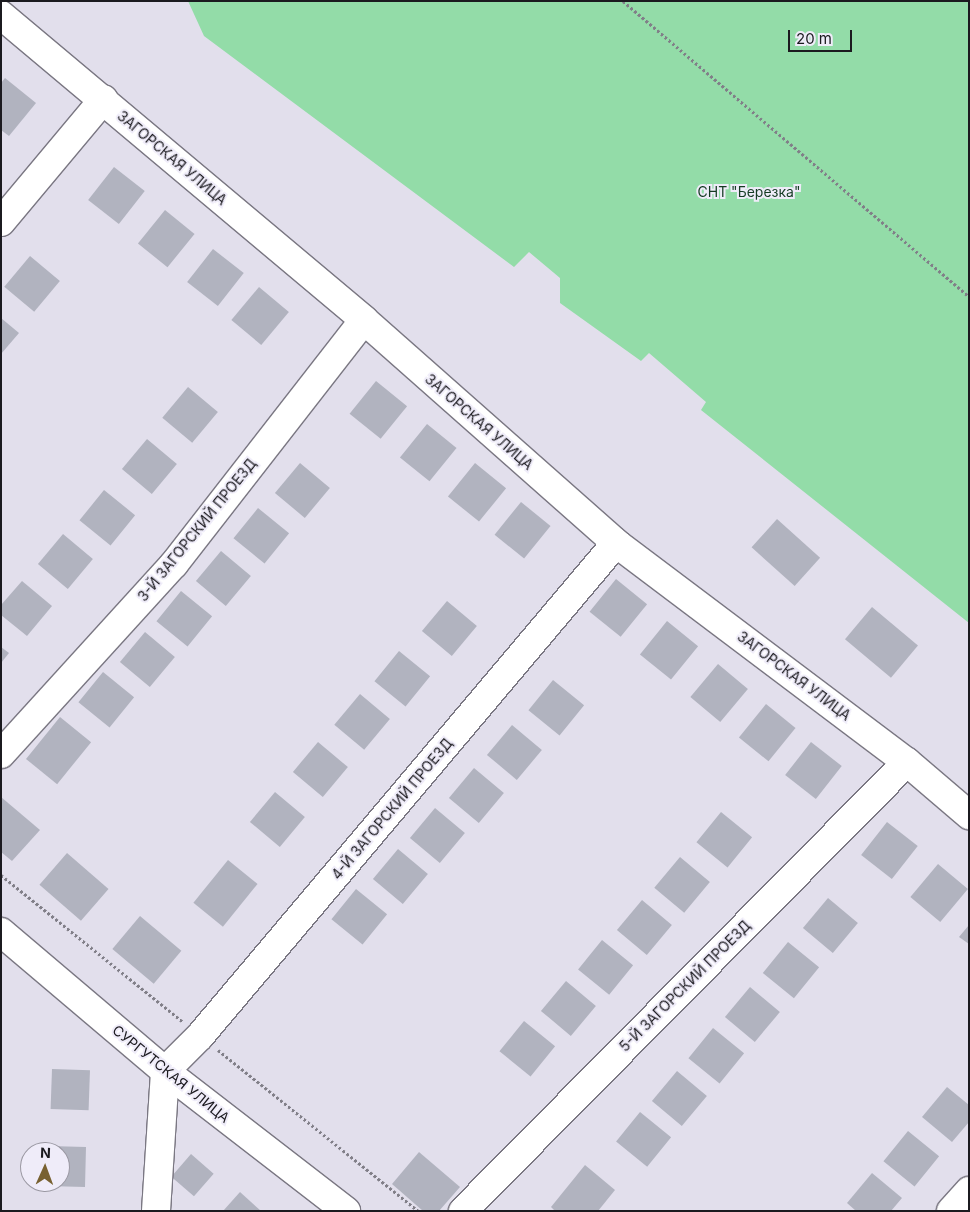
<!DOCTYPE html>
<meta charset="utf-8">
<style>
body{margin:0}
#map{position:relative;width:970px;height:1212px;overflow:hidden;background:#e2dfec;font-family:Inter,sans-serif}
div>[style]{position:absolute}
.green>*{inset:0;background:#93dca8}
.building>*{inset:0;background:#b1b3bf;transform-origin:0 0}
.path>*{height:3px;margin-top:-1.5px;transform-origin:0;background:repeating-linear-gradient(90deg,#817f88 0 2.5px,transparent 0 5px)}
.roads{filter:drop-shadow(1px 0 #7a7782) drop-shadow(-1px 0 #7a7782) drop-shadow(0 1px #7a7782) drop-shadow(0 -1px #7a7782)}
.minor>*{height:28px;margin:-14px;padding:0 14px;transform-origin:14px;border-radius:14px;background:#fff}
span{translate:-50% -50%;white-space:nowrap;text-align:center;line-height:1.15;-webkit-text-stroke:4px #efecf9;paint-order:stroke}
.street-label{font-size:14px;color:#1b1a1f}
.park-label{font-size:14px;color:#153b23}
.frame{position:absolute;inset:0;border:2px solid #1b1a1f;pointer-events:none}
.north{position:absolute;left:20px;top:1142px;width:50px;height:50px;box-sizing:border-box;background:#efecf9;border:1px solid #9a98a2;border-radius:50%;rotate:2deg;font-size:14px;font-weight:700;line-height:20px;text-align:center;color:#1b1a1f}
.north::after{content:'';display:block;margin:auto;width:18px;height:22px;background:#786131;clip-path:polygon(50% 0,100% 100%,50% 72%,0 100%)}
.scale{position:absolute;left:788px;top:30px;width:64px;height:22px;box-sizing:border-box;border:2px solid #1b1a1f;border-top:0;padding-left:6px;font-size:15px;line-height:18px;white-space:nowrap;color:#1b1a1f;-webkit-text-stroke:4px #efecf9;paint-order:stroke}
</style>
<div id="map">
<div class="green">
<i style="clip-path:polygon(188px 1px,969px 1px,969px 623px,701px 410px,706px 402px,649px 353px,641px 361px,560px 303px,560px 278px,529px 252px,514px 267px,204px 36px)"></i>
</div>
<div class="building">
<i style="clip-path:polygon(5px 78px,36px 103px,9px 136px,1px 130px,1px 83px)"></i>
<i style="left:114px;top:167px;width:39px;height:42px;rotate:38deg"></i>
<i style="left:165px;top:210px;width:38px;height:43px;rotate:39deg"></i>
<i style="left:213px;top:249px;width:39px;height:42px;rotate:38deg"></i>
<i style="left:30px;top:256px;width:39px;height:40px;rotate:40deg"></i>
<i style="left:259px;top:287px;width:39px;height:43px;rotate:40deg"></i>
<i style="clip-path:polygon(1px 318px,19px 333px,1px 354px)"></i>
<i style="left:376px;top:381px;width:40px;height:42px;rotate:39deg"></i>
<i style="left:188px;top:387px;width:39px;height:40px;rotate:40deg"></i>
<i style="left:427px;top:424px;width:38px;height:43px;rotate:39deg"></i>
<i style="left:147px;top:439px;width:39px;height:39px;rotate:40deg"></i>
<i style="left:300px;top:463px;width:39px;height:39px;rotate:40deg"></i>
<i style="left:475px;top:463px;width:40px;height:43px;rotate:39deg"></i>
<i style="left:104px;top:490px;width:40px;height:39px;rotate:39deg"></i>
<i style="left:521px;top:502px;width:38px;height:42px;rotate:39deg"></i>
<i style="left:258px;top:508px;width:40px;height:39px;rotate:39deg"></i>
<i style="left:777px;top:519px;width:58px;height:38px;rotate:42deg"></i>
<i style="left:63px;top:534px;width:39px;height:39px;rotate:40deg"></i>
<i style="left:221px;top:551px;width:39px;height:39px;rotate:40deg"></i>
<i style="left:616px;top:579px;width:40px;height:42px;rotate:39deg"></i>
<i style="clip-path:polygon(22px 581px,52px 606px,27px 636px,1px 615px,1px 605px)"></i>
<i style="left:181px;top:591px;width:40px;height:39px;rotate:39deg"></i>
<i style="left:447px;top:601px;width:39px;height:39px;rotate:40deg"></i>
<i style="left:872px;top:607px;width:60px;height:42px;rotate:40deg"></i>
<i style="left:667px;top:621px;width:40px;height:43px;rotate:39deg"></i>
<i style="left:145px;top:632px;width:39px;height:39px;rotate:40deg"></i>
<i style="clip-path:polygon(1px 647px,9px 653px,1px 663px)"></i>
<i style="left:399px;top:651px;width:40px;height:39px;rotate:39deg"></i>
<i style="left:718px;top:664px;width:39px;height:43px;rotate:40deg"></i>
<i style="left:103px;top:672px;width:40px;height:39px;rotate:39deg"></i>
<i style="left:553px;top:680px;width:40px;height:39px;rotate:39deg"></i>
<i style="left:360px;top:694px;width:39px;height:40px;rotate:40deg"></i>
<i style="left:766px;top:704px;width:38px;height:43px;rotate:39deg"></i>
<i style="left:60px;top:717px;width:40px;height:54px;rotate:39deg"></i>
<i style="left:512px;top:725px;width:39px;height:39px;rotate:40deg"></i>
<i style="left:318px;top:742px;width:39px;height:39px;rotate:40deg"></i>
<i style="left:811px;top:742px;width:39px;height:42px;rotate:38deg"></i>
<i style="left:474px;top:768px;width:39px;height:39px;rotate:40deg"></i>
<i style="left:275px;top:792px;width:39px;height:39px;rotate:40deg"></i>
<i style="clip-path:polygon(1px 797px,40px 830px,12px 861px,1px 852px)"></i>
<i style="left:435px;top:808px;width:39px;height:39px;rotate:40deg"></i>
<i style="left:721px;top:812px;width:40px;height:39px;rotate:39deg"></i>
<i style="left:887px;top:822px;width:39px;height:42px;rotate:38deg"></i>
<i style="left:398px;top:849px;width:39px;height:39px;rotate:40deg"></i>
<i style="left:67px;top:853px;width:55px;height:42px;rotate:41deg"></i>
<i style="left:680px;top:857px;width:39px;height:40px;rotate:40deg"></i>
<i style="left:228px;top:860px;width:38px;height:55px;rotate:39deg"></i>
<i style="left:938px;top:864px;width:39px;height:43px;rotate:40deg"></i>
<i style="left:356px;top:889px;width:40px;height:39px;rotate:39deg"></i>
<i style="left:828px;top:898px;width:39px;height:39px;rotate:40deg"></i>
<i style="left:642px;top:900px;width:39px;height:39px;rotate:40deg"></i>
<i style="left:140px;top:916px;width:54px;height:43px;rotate:40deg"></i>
<i style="clip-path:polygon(969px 925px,969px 944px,959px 937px)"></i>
<i style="left:602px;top:940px;width:40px;height:38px;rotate:39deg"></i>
<i style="left:788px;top:942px;width:40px;height:40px;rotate:39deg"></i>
<i style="left:566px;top:981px;width:39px;height:39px;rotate:40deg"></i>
<i style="left:750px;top:987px;width:39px;height:39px;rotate:40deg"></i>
<i style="left:524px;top:1021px;width:40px;height:39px;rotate:39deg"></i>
<i style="left:713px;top:1028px;width:40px;height:39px;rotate:39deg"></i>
<i style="left:52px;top:1069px;width:38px;height:40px;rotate:2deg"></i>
<i style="left:677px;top:1071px;width:39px;height:39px;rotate:40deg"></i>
<i style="clip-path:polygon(947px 1087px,969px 1105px,969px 1122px,952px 1142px,922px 1117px)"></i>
<i style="left:640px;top:1112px;width:40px;height:38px;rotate:39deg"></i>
<i style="left:908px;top:1131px;width:40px;height:39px;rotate:39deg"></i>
<i style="clip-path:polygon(49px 1146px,86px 1147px,85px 1187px,47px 1186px,48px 1182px,60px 1182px,60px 1152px,49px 1152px)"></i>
<i style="clip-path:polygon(419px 1152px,460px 1187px,439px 1211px,423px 1211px,392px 1184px)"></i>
<i style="left:191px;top:1154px;width:30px;height:30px;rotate:41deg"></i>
<i style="clip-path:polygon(585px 1165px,615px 1190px,598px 1211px,555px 1211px,551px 1207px)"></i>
<i style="clip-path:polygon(872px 1173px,902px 1198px,891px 1211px,856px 1211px,847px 1203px)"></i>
<i style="clip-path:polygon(240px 1192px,261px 1211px,223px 1211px)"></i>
</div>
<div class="path">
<i style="left:623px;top:1px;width:455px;rotate:40.5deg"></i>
<i style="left:1px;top:875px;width:233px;rotate:38.9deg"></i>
<i style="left:218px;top:1050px;width:257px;rotate:38.8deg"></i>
</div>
<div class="roads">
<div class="minor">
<i style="left:1px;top:15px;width:474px;rotate:40deg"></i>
<i style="left:364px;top:320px;width:337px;rotate:41.5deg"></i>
<i style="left:616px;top:543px;width:364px;rotate:37deg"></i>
<i style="left:907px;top:762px;width:82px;rotate:40.5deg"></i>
<i style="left:1px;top:222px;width:160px;rotate:-50.1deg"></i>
<i style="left:1px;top:754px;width:257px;rotate:-47.7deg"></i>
<i style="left:174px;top:564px;width:309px;rotate:-52.1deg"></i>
<i style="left:1px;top:932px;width:215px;rotate:40.3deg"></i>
<i style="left:165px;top:1071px;width:229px;rotate:37.7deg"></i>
<i style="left:156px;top:1211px;width:140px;rotate:-86.3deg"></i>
<i style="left:165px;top:1071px;width:49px;rotate:-45deg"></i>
<i style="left:200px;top:1036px;width:645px;rotate:-49.84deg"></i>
<i style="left:463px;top:1211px;width:631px;rotate:-45.32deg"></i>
<i style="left:951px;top:1211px;width:27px;rotate:-48deg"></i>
</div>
</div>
<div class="street-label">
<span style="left:172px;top:158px;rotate:40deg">ЗАГОРСКАЯ УЛИЦА</span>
<span style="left:479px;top:422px;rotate:41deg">ЗАГОРСКАЯ УЛИЦА</span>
<span style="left:197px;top:530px;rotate:-51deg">3-Й ЗАГОРСКИЙ ПРОЕЗД</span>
<span style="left:794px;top:676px;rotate:37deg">ЗАГОРСКАЯ УЛИЦА</span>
<span style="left:392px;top:809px;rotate:-50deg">4-Й ЗАГОРСКИЙ ПРОЕЗД</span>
<span style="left:685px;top:986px;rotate:-45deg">5-Й ЗАГОРСКИЙ ПРОЕЗД</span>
<span style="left:171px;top:1074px;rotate:39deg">СУРГУТСКАЯ УЛИЦА</span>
</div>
<div class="park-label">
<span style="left:749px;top:192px">СНТ "Березка"</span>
</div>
<div class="frame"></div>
<div class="north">N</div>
<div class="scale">20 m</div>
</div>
